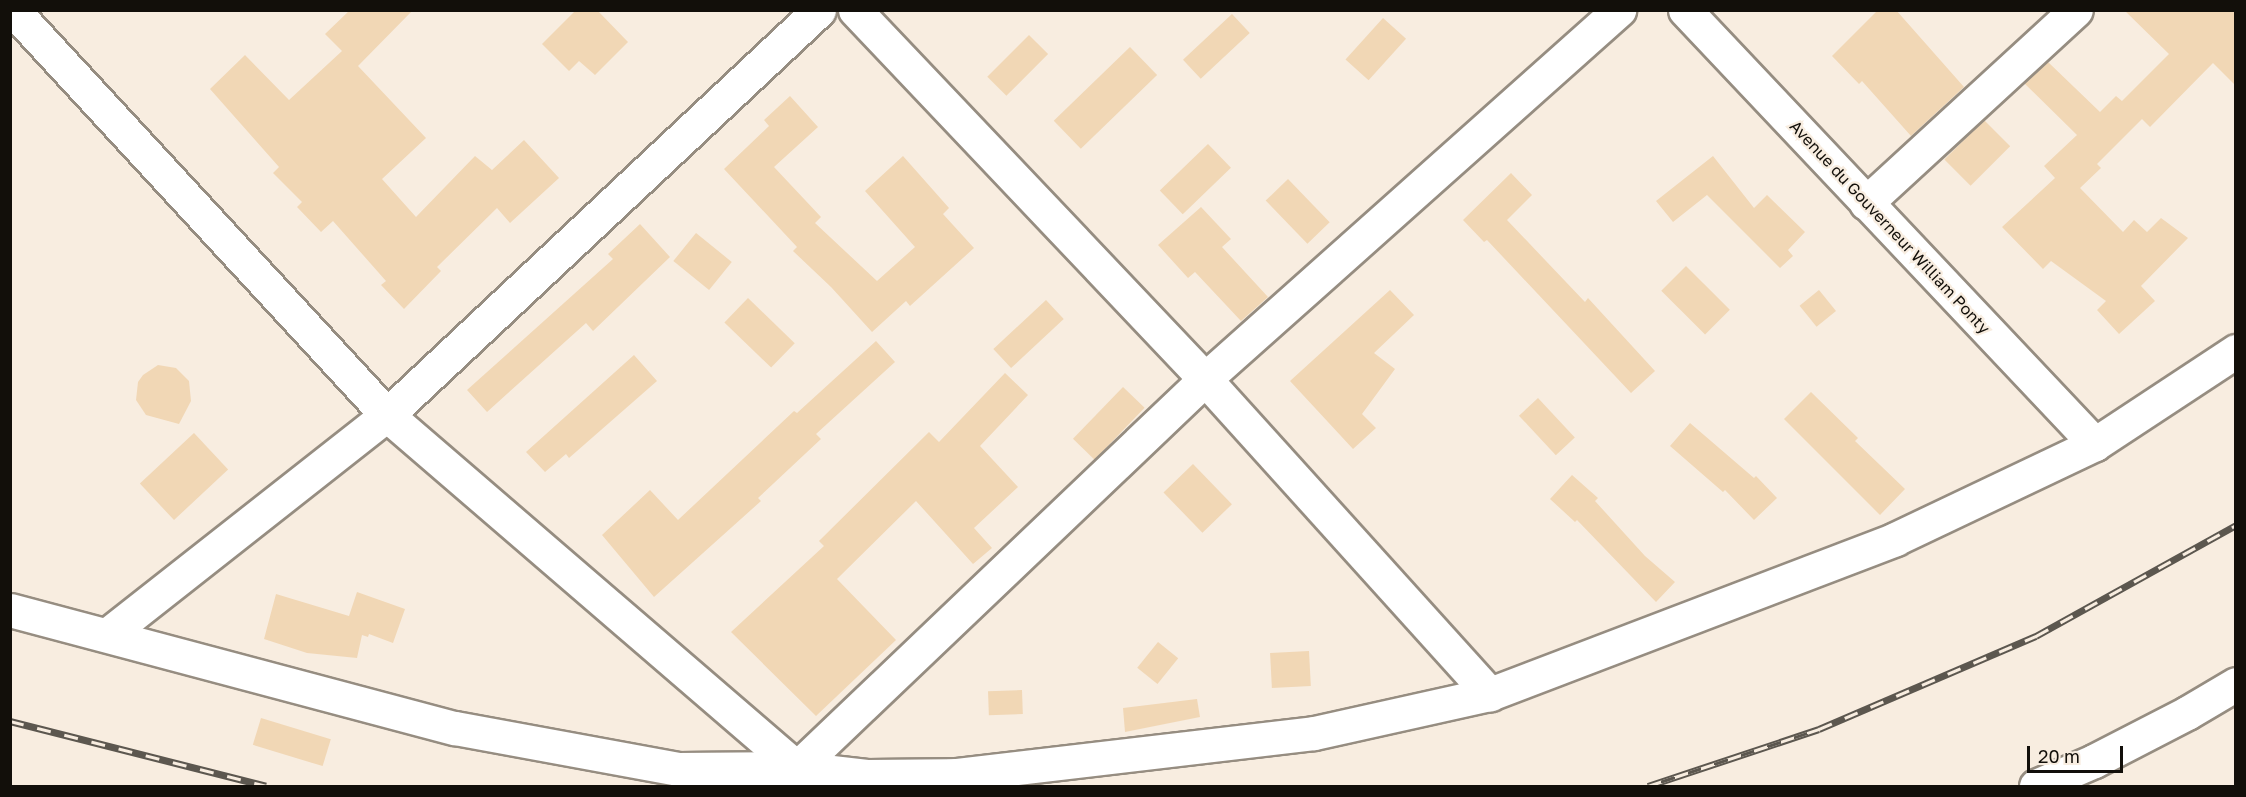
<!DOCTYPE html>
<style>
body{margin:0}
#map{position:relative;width:2246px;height:797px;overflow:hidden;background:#f8ede0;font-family:"Golos Text",sans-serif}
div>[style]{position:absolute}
.building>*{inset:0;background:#f1d7b5;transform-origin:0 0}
.roads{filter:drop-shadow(2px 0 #968d81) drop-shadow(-2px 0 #968d81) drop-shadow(0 2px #968d81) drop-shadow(0 -2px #968d81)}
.minor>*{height:33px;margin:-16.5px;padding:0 16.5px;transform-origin:16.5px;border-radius:16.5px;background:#fff}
.rail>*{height:7px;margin-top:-3.5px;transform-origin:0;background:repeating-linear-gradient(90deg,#f8ede0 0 14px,#5c574f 0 28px);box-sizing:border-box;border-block:2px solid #5c574f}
span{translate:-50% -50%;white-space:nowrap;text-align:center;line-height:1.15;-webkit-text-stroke:4.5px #f8ede0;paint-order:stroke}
.street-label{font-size:16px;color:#120f0a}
.frame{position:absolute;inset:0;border:12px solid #120f0a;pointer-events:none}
.scale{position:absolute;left:2027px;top:746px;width:96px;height:27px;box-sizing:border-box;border:3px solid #120f0a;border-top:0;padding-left:8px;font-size:18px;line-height:21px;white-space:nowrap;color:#120f0a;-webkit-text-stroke:4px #f8ede0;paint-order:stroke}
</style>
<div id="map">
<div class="building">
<i style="clip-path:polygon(350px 10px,413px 10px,358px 66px,426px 138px,382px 179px,416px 217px,475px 156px,492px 170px,524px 140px,559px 178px,510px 223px,497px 208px,437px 267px,441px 271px,404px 309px,381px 285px,386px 281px,333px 221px,321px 232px,297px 207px,302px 202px,273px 173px,279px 167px,210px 89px,245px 55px,289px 100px,342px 51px,325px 34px)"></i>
<i style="clip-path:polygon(576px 10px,597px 10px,628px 42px,595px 75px,579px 61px,569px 71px,542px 44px)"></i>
<i style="clip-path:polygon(1878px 10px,1896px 10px,1964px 87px,1911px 136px,1862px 81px,1859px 84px,1832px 56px)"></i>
<i style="clip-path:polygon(2124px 10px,2235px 10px,2235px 85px,2213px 63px,2150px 127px,2142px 119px,2097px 164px,2101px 168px,2080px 188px,2123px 232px,2134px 220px,2147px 232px,2161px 218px,2188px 238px,2141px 286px,2155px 301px,2119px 334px,2097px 310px,2106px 301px,2051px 261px,2043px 269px,2002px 227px,2055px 178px,2044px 166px,2077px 135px,2024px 83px,2048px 62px,2100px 112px,2116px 96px,2122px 101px,2169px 54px)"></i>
<i style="left:1232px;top:14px;width:26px;height:67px;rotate:47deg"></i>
<i style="left:1383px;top:18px;width:31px;height:56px;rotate:42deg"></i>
<i style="left:1029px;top:35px;width:27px;height:59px;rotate:45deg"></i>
<i style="left:1130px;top:47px;width:39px;height:106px;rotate:46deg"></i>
<i style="clip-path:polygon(790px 96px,818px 127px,774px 167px,821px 217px,815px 223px,877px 281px,915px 247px,865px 191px,903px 156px,949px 208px,943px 214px,974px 248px,910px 306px,906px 301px,872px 332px,831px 287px,793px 251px,797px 247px,724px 169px,769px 126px,764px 120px)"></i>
<i style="left:1984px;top:120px;width:37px;height:56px;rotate:45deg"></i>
<i style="left:1208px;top:144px;width:33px;height:67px;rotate:46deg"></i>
<i style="clip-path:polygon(1713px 156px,1754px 208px,1767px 195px,1805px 232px,1788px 250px,1793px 256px,1780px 268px,1707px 195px,1673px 222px,1656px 201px)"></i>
<i style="clip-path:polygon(1511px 173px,1532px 195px,1507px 220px,1585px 302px,1588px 298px,1655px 371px,1631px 393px,1487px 240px,1484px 242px,1463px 220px)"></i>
<i style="left:1288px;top:179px;width:60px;height:31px;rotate:46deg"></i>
<i style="clip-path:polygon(1201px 207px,1231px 239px,1222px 247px,1268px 297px,1241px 321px,1195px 272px,1188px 278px,1158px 245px)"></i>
<i style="clip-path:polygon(640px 224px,670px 257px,593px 331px,586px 323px,487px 412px,467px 390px,613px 259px,608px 254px)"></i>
<i style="left:696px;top:233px;width:46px;height:36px;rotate:39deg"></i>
<i style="left:1686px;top:266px;width:62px;height:35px;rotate:45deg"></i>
<i style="clip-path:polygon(1390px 290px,1414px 315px,1374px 353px,1395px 369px,1362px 414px,1376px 428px,1353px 449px,1290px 381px)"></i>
<i style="left:1819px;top:290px;width:27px;height:25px;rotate:51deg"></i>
<i style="left:748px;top:298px;width:65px;height:34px;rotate:44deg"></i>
<i style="left:1046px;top:300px;width:26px;height:72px;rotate:47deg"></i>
<i style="clip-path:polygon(876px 341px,895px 362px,816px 434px,821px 439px,758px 498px,761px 501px,654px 597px,602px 535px,650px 490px,678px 520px,794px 411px,797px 413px)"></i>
<i style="clip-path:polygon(634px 355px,657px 381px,569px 458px,566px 454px,545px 472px,526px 452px)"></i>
<i style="clip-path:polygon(158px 365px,176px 368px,189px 381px,191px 401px,179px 424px,146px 415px,136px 400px,138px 382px,143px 375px)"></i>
<i style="clip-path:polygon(1005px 373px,1028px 395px,980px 446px,1018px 487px,974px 528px,992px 548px,973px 564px,916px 501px,837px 579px,896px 640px,816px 716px,731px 632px,824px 546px,819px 541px,929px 432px,939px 442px)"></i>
<i style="left:1123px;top:387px;width:30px;height:72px;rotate:44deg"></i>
<i style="clip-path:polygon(1811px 392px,1858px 438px,1855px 441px,1905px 489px,1880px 515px,1784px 419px)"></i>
<i style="left:1538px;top:398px;width:54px;height:26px;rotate:47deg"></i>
<i style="clip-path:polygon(1690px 423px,1754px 478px,1756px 476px,1777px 498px,1754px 520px,1725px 490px,1723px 492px,1670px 446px)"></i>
<i style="left:194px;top:433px;width:50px;height:74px;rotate:47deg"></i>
<i style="left:1193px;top:464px;width:56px;height:41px;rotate:46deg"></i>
<i style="clip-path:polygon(1572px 475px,1598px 498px,1595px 501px,1645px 556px,1675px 582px,1656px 602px,1577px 520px,1575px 522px,1550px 499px)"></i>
<i style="clip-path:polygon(357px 592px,405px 609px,393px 643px,369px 634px,368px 637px,362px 635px,357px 658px,307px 653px,264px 639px,276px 594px,349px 616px)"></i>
<i style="left:1158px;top:642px;width:26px;height:33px;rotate:39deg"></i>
<i style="left:1309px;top:651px;width:35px;height:39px;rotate:87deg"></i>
<i style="left:1022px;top:690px;width:24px;height:34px;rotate:88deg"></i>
<i style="clip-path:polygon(1197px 699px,1200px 717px,1125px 732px,1123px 708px)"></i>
<i style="left:261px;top:718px;width:73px;height:28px;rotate:17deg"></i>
</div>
<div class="roads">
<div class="minor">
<i style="left:13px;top:10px;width:551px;rotate:47.28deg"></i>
<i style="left:387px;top:415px;width:541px;rotate:40.73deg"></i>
<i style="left:797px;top:768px;width:564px;rotate:-43.63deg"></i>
<i style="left:1205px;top:379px;width:555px;rotate:-41.71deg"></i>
<i style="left:855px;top:10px;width:509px;rotate:46.51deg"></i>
<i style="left:1205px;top:379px;width:425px;rotate:47.9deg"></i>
<i style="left:1685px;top:10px;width:597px;rotate:46.63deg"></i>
<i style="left:1866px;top:203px;width:285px;rotate:-42.6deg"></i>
<i style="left:10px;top:610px;width:460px;rotate:14.9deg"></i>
<i style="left:455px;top:728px;width:227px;rotate:10.4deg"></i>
<i style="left:678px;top:769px;width:119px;rotate:-0.5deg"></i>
<i style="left:797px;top:768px;width:70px;rotate:6.5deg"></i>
<i style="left:867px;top:776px;width:90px;rotate:-0.6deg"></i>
<i style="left:957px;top:775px;width:359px;rotate:-6.7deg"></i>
<i style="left:1314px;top:733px;width:180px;rotate:-12.5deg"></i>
<i style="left:1490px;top:694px;width:434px;rotate:-20.9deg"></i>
<i style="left:1895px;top:539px;width:221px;rotate:-25.4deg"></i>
<i style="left:2095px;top:444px;width:169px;rotate:-33.4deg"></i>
<i style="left:107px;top:635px;width:356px;rotate:-38.2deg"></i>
<i style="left:387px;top:415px;width:592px;rotate:-43.15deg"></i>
<i style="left:2036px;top:786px;width:63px;rotate:-23.3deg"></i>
<i style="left:2094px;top:761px;width:105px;rotate:-27.3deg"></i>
<i style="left:2187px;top:713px;width:57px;rotate:-30.6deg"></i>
</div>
</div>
<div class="rail">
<i style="left:10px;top:721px;width:264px;rotate:14.2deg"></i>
<i style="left:1648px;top:786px;width:180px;rotate:-18.4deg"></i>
<i style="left:1819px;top:729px;width:236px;rotate:-23.2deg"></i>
<i style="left:2036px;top:636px;width:229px;rotate:-29deg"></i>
</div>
<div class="street-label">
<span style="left:1890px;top:227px;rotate:47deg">Avenue du Gouverneur William Ponty</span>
</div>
<div class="frame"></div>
<div class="scale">20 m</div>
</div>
